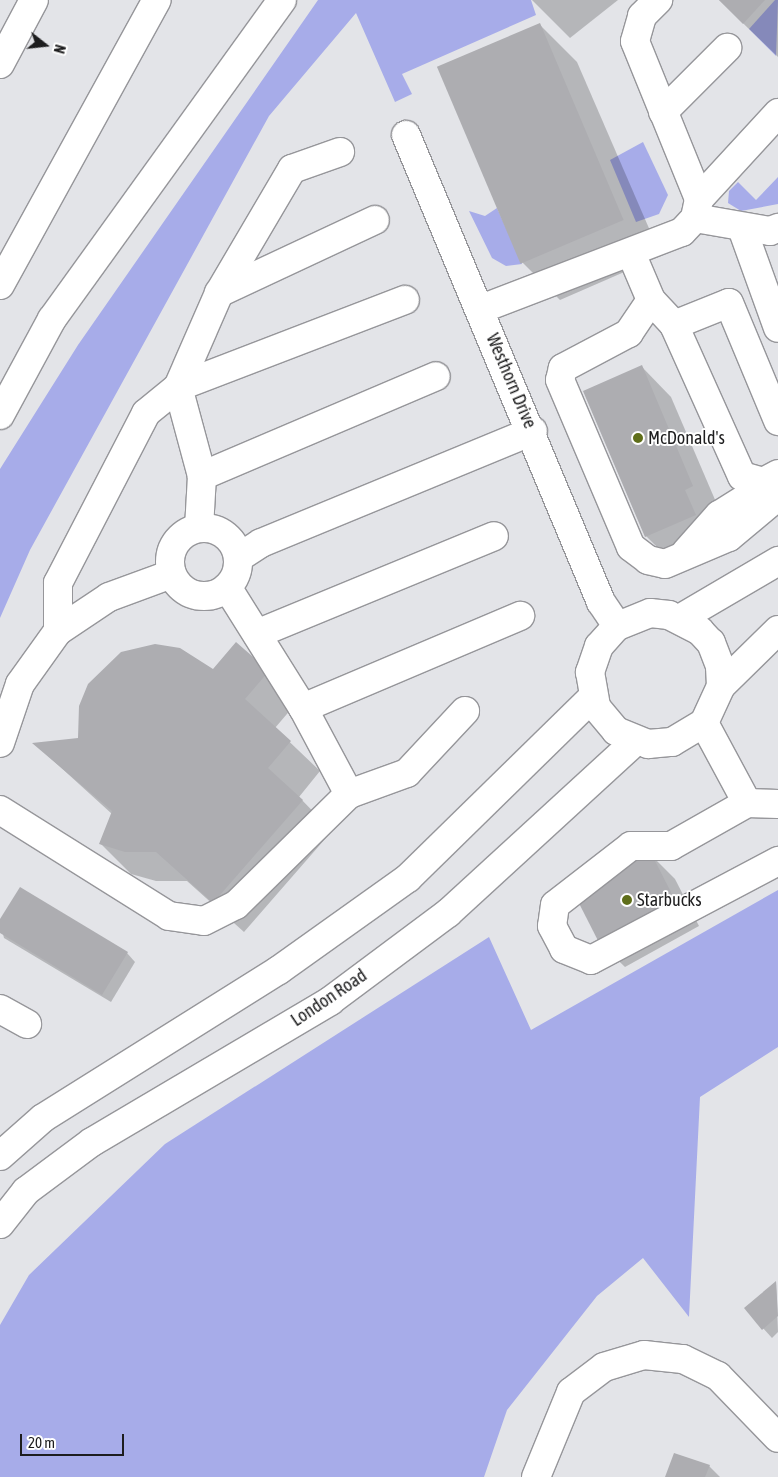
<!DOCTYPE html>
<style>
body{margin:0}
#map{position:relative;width:778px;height:1477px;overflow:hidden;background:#e3e4e8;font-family:"Asap Condensed",sans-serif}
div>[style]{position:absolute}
.green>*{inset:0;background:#a7ace9}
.shadow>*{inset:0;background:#0003}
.building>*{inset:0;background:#adadb1;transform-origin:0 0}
.roads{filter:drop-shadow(1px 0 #96969a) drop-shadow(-1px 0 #96969a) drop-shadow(0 1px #96969a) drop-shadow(0 -1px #96969a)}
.minor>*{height:28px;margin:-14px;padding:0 14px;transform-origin:14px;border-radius:14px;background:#fff}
.minor>.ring{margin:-14px;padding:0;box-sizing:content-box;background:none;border:28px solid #fff;border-radius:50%}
.major>*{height:28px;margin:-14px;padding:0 14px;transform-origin:14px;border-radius:14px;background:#fff}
.highway>*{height:28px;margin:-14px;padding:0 14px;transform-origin:14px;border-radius:14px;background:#fff}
.dots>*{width:14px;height:14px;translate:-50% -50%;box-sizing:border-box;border:2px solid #fff;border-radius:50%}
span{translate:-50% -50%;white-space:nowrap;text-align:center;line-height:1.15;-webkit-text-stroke:4px #fff;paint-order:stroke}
.street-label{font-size:18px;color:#1d1d1e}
.poi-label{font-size:18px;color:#1d1d1e}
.left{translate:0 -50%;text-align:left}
.north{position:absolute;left:20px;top:20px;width:50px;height:50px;-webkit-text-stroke:4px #fff;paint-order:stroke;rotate:106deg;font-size:14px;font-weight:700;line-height:20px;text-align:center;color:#1d1d1e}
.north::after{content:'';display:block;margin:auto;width:18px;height:22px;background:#1d1d1e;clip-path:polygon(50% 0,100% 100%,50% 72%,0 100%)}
.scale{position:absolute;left:20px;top:1434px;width:104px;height:22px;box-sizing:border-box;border:2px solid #1d1d1e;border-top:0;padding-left:6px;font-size:15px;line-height:18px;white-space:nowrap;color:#1d1d1e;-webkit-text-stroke:4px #fff;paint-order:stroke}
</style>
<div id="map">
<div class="green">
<i style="clip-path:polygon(318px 0,531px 0,536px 15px,402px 74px,412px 94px,395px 102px,356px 13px,269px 116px,30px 550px,0 618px,0 469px,78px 345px)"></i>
<i style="clip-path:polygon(775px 0,778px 0,776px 56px,749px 29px)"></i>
<i style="clip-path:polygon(643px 142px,668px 195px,659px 214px,636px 222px,610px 160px)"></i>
<i style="clip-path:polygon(778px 177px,778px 204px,741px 211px,728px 203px,729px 191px,738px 182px,756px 200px)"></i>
<i style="clip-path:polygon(497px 208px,522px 264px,506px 266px,492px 258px,469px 211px,485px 216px)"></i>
<i style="clip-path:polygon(778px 890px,778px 1047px,700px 1097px,689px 1317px,643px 1258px,597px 1296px,507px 1410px,484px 1477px,0 1477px,0 1325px,29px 1275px,165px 1144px,489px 937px,531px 1030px)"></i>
</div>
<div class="shadow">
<i style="clip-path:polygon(532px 0,618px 0,570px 38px)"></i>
<i style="clip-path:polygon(719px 0,778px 0,778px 57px)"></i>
<i style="clip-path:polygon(540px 25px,577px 62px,661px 256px,560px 300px,523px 263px)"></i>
<i style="clip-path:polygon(642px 367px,671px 397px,722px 516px,676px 566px,646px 536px)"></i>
<i style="clip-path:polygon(236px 644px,298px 701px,275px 728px,320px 771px,299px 797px,332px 831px,244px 932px,187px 881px,156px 881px,131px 874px,101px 844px,112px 814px,35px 744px,80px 739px,214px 671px)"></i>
<i style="clip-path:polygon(651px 855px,675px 879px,699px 926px,625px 967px,600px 943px)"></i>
<i style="clip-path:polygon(0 922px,127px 953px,135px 962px,111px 1002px,4px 938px)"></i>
<i style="clip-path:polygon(776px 1282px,778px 1332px,772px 1338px,745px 1308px)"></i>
<i style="clip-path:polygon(709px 1466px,720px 1477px,667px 1477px)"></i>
</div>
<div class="building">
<i style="clip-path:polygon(719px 0,765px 0,743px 24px)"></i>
<i style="left:540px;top:23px;width:214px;height:112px;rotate:67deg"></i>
<i style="clip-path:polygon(642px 365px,693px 486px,685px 490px,696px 515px,645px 537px,583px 391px)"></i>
<i style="clip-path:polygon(236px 642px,269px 671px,245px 699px,291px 741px,268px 768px,303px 800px,213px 903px,156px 852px,125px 852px,99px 844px,112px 811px,32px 743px,78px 738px,79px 706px,88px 684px,121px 652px,155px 644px,180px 648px,213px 669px)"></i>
<i style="left:651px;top:853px;width:55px;height:87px;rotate:63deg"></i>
<i style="clip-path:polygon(20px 887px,128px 952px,102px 995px,0 933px,0 919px)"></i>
<i style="clip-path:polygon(776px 1281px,778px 1316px,762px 1330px,744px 1308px)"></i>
<i style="clip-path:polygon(674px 1453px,710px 1465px,705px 1477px,665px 1477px)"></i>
</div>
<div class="roads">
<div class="minor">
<i style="left:663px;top:112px;width:91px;rotate:-45deg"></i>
<i style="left:406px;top:135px;width:506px;rotate:67.34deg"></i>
<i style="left:601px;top:602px;width:29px;rotate:56deg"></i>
<i style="left:699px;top:199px;width:117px;rotate:-47.4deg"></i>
<i style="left:695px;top:218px;width:76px;rotate:9.8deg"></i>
<i style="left:770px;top:231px;width:9px;rotate:-21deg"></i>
<i style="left:742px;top:228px;width:106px;rotate:70.2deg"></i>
<i style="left:631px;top:253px;width:51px;rotate:66.9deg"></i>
<i style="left:651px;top:300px;width:34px;rotate:47deg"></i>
<i style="left:674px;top:325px;width:166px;rotate:65.8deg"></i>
<i style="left:742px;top:476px;width:22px;rotate:16deg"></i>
<i style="left:763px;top:482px;width:17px;rotate:-28deg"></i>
<i style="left:219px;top:293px;width:144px;rotate:-59.5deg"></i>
<i style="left:292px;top:169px;width:51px;rotate:-19.5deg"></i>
<i style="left:651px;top:300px;width:40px;rotate:124deg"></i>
<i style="left:629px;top:333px;width:75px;rotate:152.1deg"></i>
<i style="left:563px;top:368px;width:12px;rotate:104deg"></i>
<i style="left:560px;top:380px;width:181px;rotate:67deg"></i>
<i style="left:631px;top:547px;width:21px;rotate:37deg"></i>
<i style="left:648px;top:560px;width:17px;rotate:13deg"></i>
<i style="left:665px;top:564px;width:69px;rotate:-22.9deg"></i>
<i style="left:729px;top:537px;width:64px;rotate:-39.9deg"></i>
<i style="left:481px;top:309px;width:215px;rotate:-21deg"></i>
<i style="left:682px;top:232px;width:19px;rotate:-47deg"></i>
<i style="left:695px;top:218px;width:19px;rotate:-78deg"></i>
<i style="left:699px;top:199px;width:170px;rotate:-112.1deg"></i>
<i style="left:635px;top:41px;width:26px;rotate:-74deg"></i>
<i style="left:642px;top:16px;width:23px;rotate:-45deg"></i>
<i style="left:674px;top:325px;width:59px;rotate:-21.8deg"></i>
<i style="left:729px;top:303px;width:128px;rotate:67.4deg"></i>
<i style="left:202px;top:476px;width:254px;rotate:-23.1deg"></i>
<i style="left:199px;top:528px;width:52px;rotate:-86.7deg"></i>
<i style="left:202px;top:476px;width:92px;rotate:-105.1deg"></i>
<i style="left:178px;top:387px;width:243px;rotate:-21deg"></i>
<i class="ring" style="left:170px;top:528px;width:40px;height:40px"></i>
<i style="left:686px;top:552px;width:50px;rotate:-48.3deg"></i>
<i style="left:719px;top:515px;width:31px;rotate:-32deg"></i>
<i style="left:745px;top:499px;width:33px;rotate:-9deg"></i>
<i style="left:238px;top:558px;width:27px;rotate:-33deg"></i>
<i style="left:261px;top:543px;width:294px;rotate:-22.4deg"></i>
<i style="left:227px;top:587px;width:143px;rotate:57.9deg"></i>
<i style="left:303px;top:708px;width:236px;rotate:-23deg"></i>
<i style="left:58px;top:631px;width:48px;rotate:-90deg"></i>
<i style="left:58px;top:583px;width:191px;rotate:-62.6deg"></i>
<i style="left:146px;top:413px;width:41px;rotate:-39.1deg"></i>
<i style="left:178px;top:387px;width:103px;rotate:-66.4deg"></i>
<i style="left:219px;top:293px;width:172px;rotate:-25.1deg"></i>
<i style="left:259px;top:633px;width:254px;rotate:-22.4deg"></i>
<i style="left:303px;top:708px;width:98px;rotate:61.9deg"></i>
<i style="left:349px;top:794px;width:62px;rotate:-19.9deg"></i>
<i style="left:407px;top:773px;width:85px;rotate:-46.9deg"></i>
<i style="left:704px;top:723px;width:91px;rotate:61.7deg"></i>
<i style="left:0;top:743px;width:62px;rotate:-71.3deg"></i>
<i style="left:20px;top:684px;width:65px;rotate:-54.4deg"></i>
<i style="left:58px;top:631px;width:61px;rotate:-33.7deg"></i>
<i style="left:109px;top:597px;width:67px;rotate:-20.1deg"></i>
<i style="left:778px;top:804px;width:31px;rotate:-178deg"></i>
<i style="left:747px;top:803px;width:87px;rotate:150.5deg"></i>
<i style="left:671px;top:846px;width:40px;rotate:180deg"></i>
<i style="left:631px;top:846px;width:96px;rotate:142.2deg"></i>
<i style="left:555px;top:905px;width:21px;rotate:98deg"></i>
<i style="left:552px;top:926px;width:26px;rotate:62deg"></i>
<i style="left:564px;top:949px;width:29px;rotate:22deg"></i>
<i style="left:591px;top:960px;width:212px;rotate:-27.9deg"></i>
<i style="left:0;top:810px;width:199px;rotate:32.1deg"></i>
<i style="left:169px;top:916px;width:35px;rotate:8deg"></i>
<i style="left:204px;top:921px;width:36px;rotate:-27deg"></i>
<i style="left:236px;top:905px;width:158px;rotate:-44.5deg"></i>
<i style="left:0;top:1009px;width:31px;rotate:29deg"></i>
<i style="left:536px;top:1477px;width:92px;rotate:-67.6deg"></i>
<i style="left:571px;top:1392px;width:41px;rotate:-37.1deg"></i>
<i style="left:604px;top:1367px;width:42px;rotate:-16.7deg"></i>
<i style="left:644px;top:1355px;width:39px;rotate:6deg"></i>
<i style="left:683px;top:1359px;width:39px;rotate:26deg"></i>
<i style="left:718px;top:1376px;width:86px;rotate:45.9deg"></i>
</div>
<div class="major">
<i style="left:681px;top:618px;width:113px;rotate:-30.4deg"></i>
<i style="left:721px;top:686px;width:20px;rotate:-93deg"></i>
<i style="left:720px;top:666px;width:25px;rotate:-111deg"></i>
<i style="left:711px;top:643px;width:16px;rotate:-133deg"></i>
<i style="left:700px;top:631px;width:35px;rotate:-153deg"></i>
<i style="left:669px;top:615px;width:19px;rotate:-174deg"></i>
<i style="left:650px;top:613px;width:35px;rotate:158deg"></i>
<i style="left:617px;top:626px;width:27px;rotate:132deg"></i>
<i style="left:599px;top:646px;width:28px;rotate:109deg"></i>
<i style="left:590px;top:672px;width:36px;rotate:80deg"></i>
<i style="left:596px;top:707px;width:31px;rotate:50deg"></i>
<i style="left:616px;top:731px;width:35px;rotate:22deg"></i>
<i style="left:648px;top:744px;width:24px;rotate:-5deg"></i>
<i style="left:672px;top:742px;width:37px;rotate:-31deg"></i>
<i style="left:704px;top:723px;width:41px;rotate:-65.3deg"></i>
<i style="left:721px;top:686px;width:80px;rotate:-44.5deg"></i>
<i style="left:0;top:1156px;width:57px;rotate:-41.5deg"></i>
<i style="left:43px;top:1118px;width:279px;rotate:-32.1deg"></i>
<i style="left:279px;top:970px;width:158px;rotate:-35.5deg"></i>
<i style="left:408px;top:878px;width:259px;rotate:-44.4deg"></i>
<i style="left:0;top:1224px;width:42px;rotate:-51.8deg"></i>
<i style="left:26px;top:1191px;width:82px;rotate:-36.6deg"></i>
<i style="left:92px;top:1142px;width:277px;rotate:-30.6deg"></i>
<i style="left:330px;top:1001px;width:147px;rotate:-36.7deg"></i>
<i style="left:448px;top:913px;width:255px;rotate:-42.5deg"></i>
</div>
<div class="highway">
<i style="left:0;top:64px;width:72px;rotate:-62deg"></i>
<i style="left:0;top:285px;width:325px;rotate:-61.2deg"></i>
<i style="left:0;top:415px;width:109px;rotate:-61.6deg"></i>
<i style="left:52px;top:319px;width:393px;rotate:-54.2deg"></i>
</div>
</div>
<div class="dots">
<i style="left:638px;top:438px;background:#5f6e1a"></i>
<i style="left:627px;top:900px;background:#5f6e1a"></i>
</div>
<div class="street-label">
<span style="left:511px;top:381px;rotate:67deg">Westhorn Drive</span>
<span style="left:329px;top:998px;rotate:-34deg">London Road</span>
</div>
<div class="poi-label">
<span class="left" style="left:648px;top:438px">McDonald's</span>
<span class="left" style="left:637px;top:900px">Starbucks</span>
</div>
<div class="north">N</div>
<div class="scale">20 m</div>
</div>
